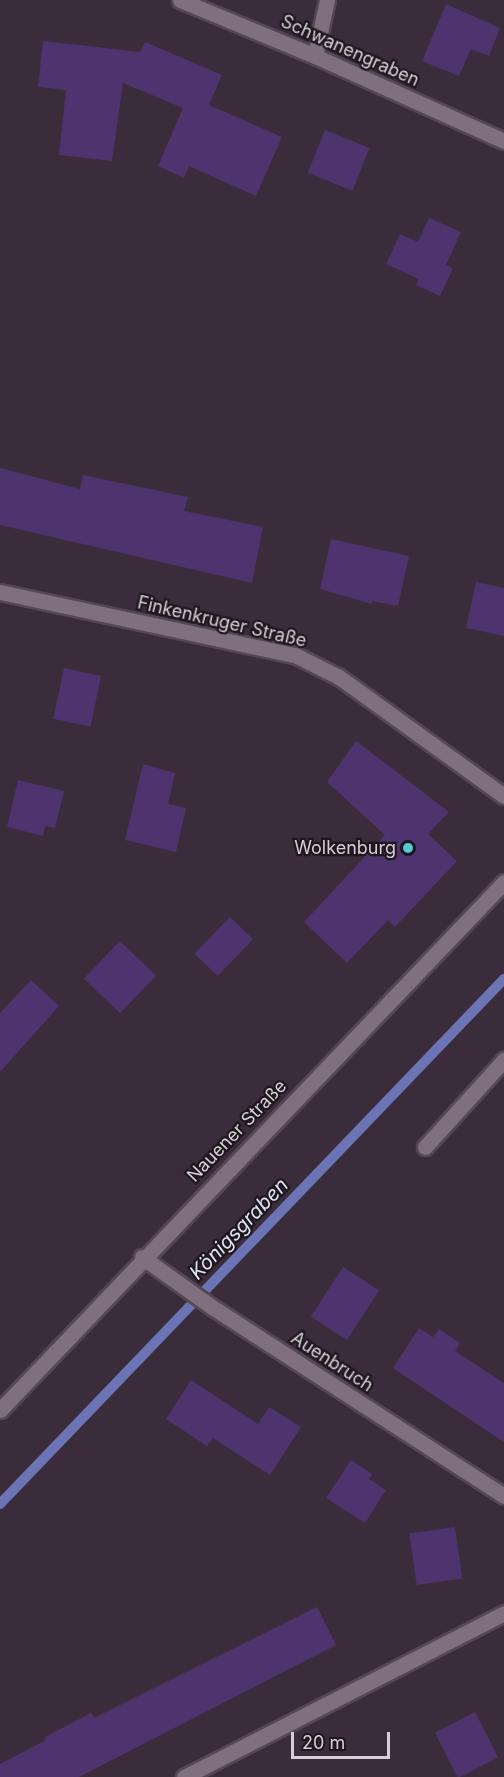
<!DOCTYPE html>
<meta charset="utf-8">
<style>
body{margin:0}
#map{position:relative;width:504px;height:1777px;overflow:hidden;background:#3b2c3b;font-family:Inter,sans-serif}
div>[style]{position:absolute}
.stream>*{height:10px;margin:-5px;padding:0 5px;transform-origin:5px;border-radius:5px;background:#6b74b4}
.building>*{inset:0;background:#4d346f;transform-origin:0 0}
.roads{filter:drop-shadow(2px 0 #544855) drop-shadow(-2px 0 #544855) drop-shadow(0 2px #544855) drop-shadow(0 -2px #544855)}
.minor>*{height:15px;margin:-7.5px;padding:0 7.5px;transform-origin:7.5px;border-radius:7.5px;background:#7f6f7f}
.dots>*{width:16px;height:16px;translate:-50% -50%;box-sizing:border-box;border:3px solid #1e171e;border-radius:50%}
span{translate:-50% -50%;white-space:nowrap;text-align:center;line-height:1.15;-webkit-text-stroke:4.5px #1e171e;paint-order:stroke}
.street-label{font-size:18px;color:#d7ced7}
.poi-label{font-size:18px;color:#d7ced7}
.right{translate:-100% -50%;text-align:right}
.water-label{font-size:20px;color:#e0e3f6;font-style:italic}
.scale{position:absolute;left:291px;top:1732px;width:99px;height:27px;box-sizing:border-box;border:3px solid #d7ced7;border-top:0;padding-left:8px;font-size:18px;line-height:21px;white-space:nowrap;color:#d7ced7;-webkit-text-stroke:4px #1e171e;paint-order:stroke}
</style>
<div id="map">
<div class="stream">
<i style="left:0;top:1504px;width:728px;rotate:-46.17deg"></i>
</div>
<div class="building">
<i style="clip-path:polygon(446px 4px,500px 28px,489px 56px,471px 49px,459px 76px,422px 61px)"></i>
<i style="clip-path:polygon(43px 41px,140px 52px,145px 42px,222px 75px,209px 105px,282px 137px,256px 196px,189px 166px,184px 178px,158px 166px,183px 108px,123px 83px,112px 161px,59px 155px,66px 90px,38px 87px)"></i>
<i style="left:325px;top:130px;width:48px;height:46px;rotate:22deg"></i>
<i style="clip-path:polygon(429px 218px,461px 232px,446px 265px,453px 268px,440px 296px,416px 285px,419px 279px,386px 264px,400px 234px,418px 242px)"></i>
<i style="clip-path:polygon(0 468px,80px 489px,83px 475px,188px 497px,184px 511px,263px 527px,252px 583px,0 525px)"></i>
<i style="clip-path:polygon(331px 539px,409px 556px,398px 606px,372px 601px,372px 604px,320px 589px)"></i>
<i style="clip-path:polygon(476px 582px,504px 588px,504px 636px,466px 628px)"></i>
<i style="left:64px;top:668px;width:38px;height:52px;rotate:12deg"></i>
<i style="clip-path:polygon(356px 741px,449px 812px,428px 834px,457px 861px,395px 927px,388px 920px,347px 963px,304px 922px,385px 835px,327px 782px)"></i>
<i style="clip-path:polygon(143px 764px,175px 773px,168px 804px,186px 808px,176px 852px,125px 840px)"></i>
<i style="clip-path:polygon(18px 780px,64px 791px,55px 828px,45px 826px,43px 836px,7px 827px)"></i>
<i style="left:230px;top:917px;width:32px;height:51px;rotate:44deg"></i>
<i style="left:120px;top:941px;width:50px;height:52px;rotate:44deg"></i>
<i style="clip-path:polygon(31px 980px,59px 1006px,0 1072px,0 1013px)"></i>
<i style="left:343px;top:1267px;width:43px;height:59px;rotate:33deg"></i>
<i style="clip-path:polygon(419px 1328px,433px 1337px,439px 1329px,460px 1343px,455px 1351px,504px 1383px,504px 1442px,393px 1368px)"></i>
<i style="clip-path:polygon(191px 1380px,258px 1424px,269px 1407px,301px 1427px,270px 1475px,213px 1438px,207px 1446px,166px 1419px)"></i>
<i style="clip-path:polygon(351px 1460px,372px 1474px,369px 1479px,386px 1490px,365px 1523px,326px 1498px)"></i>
<i style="left:455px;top:1527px;width:52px;height:46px;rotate:82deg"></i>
<i style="clip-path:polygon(317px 1607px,336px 1645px,79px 1777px,0 1777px,0 1764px,46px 1740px,45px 1737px,91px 1713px,94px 1718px)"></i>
<i style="left:475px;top:1712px;width:51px;height:45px;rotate:63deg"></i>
</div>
<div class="roads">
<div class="minor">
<i style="left:180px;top:0;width:146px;rotate:22.5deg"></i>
<i style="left:315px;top:56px;width:207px;rotate:24.2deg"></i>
<i style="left:315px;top:56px;width:57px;rotate:-77.9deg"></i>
<i style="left:0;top:592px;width:302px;rotate:12.1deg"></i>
<i style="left:295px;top:655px;width:49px;rotate:26.6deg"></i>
<i style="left:339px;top:677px;width:203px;rotate:35.8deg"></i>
<i style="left:425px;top:1147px;width:118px;rotate:-47.8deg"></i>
<i style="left:142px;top:1257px;width:86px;rotate:35.5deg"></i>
<i style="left:212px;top:1307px;width:348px;rotate:32.9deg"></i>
<i style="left:0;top:1410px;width:730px;rotate:-46.33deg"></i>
<i style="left:184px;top:1777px;width:360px;rotate:-27.1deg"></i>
</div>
</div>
<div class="dots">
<i style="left:408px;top:848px;background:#52cbd7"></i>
</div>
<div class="street-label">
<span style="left:350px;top:51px;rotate:24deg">Schwanengraben</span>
<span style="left:222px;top:622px;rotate:13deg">Finkenkruger Straße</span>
<span style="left:237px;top:1131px;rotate:-46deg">Nauener Straße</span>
<span style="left:332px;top:1362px;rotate:33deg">Auenbruch</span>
</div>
<div class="poi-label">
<span class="right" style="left:396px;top:848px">Wolkenburg</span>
</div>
<div class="water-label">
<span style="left:239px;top:1229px;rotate:-46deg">Königsgraben</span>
</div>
<div class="scale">20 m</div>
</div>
